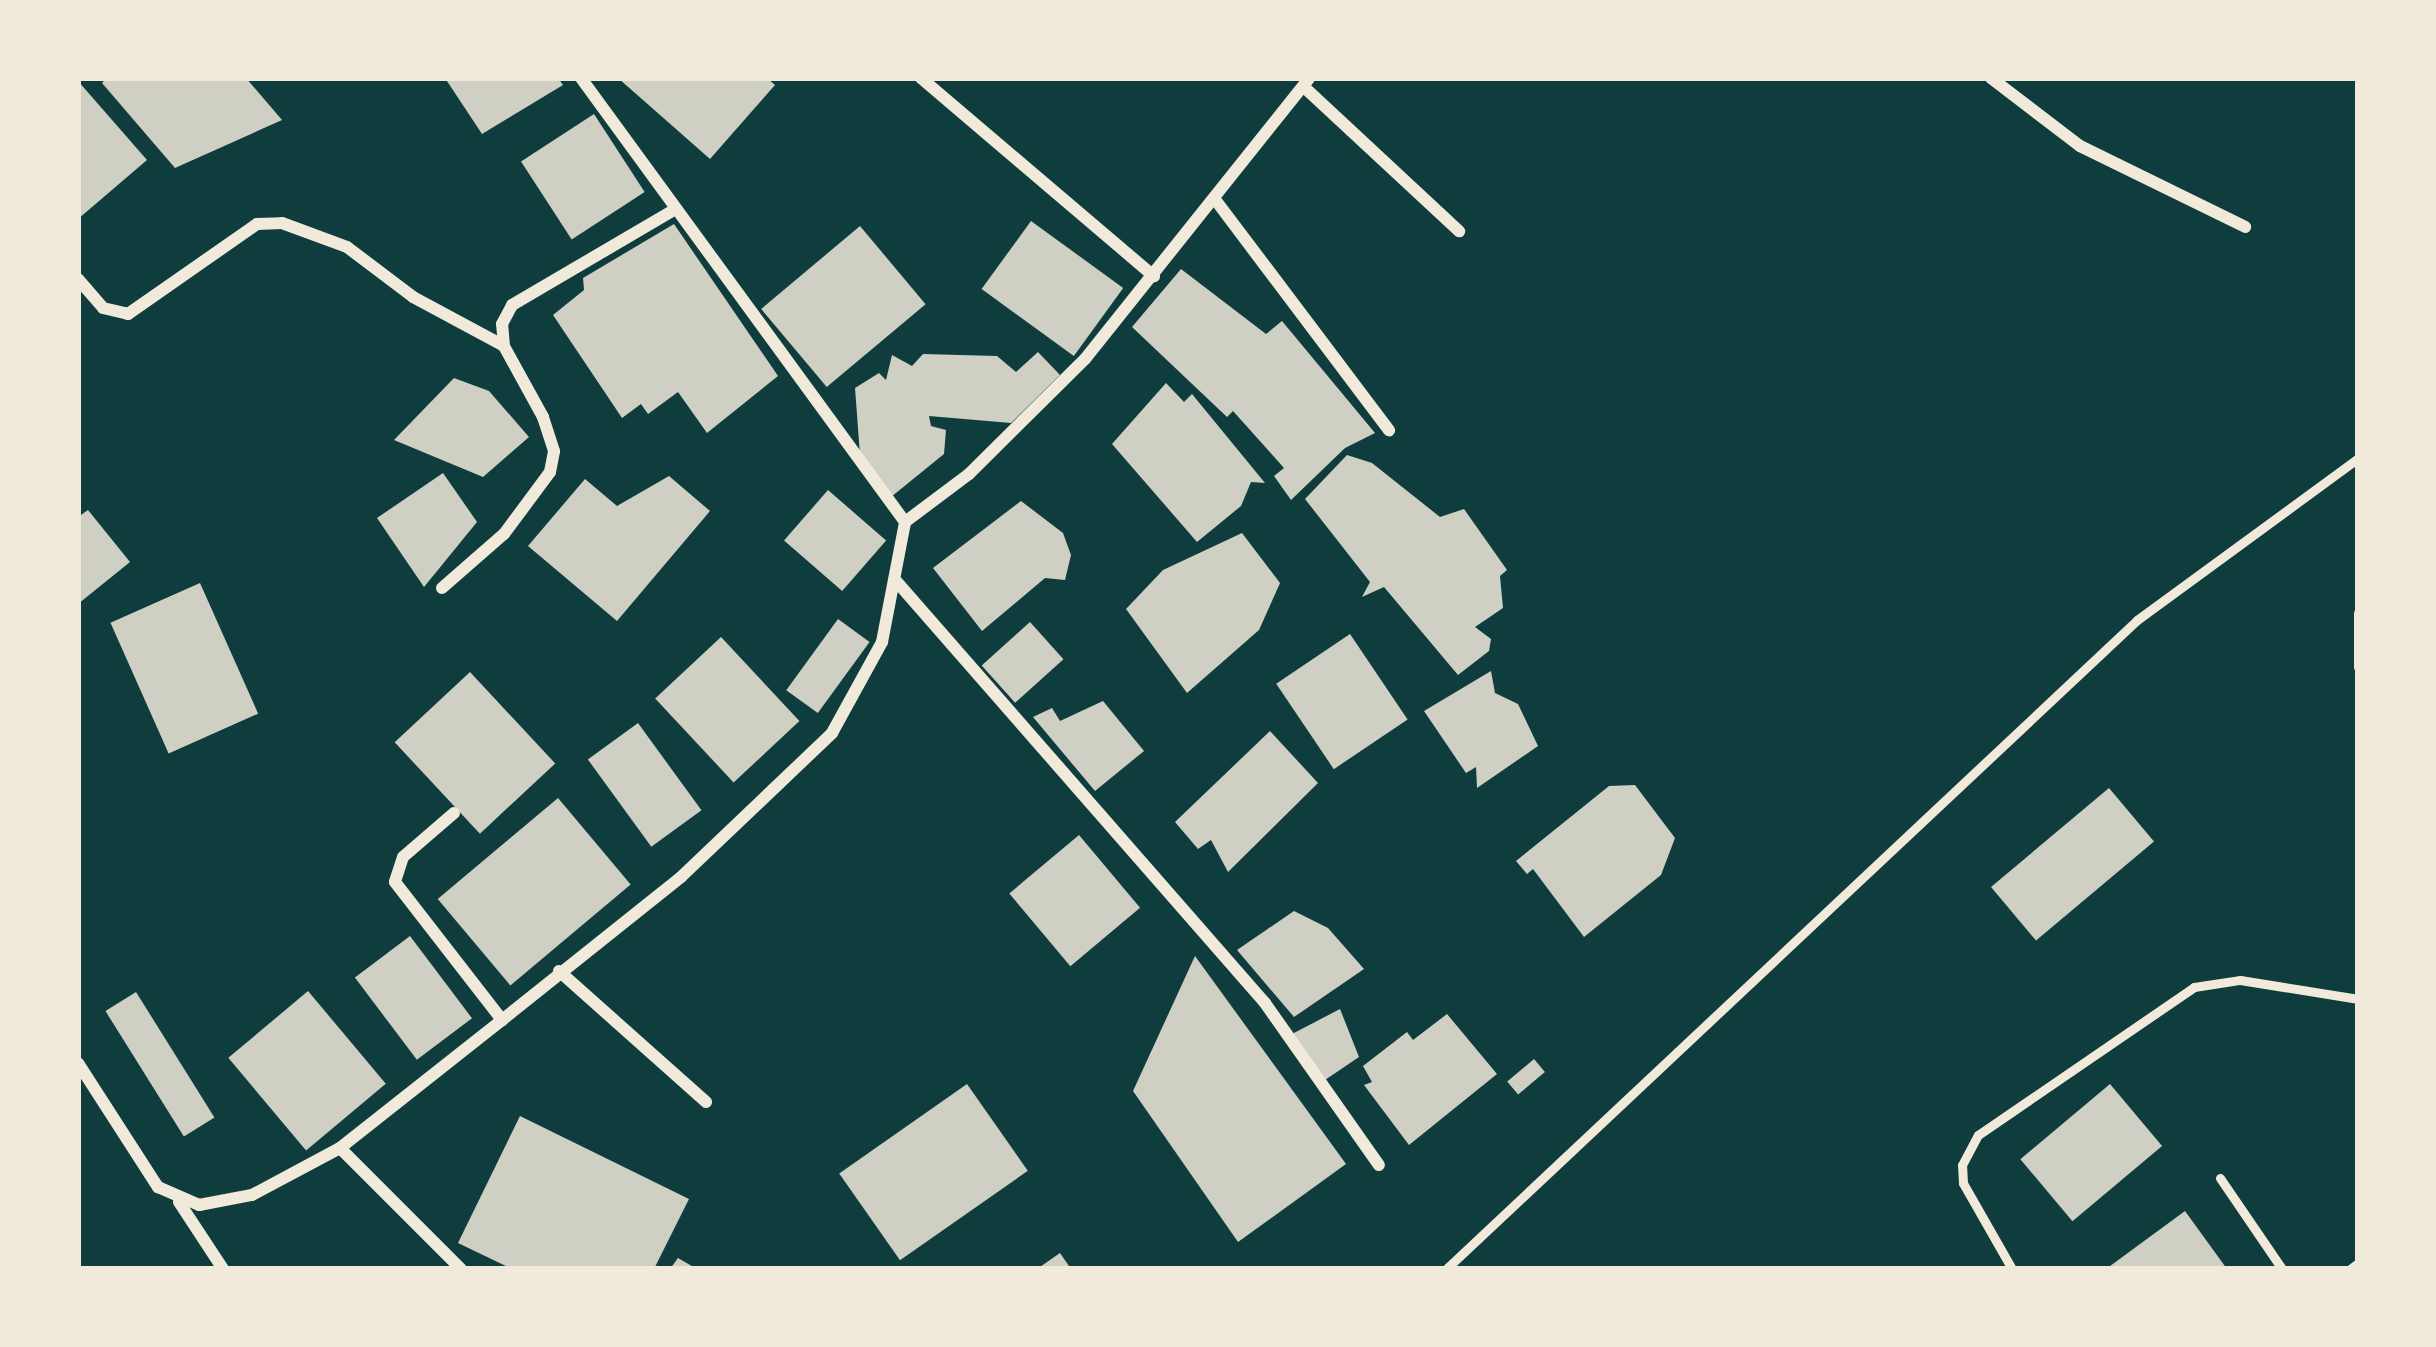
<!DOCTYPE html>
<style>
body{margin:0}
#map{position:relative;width:2436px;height:1347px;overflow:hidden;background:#0f3d3e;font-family:Arial,sans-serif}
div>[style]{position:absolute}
.building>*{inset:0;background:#cfcfc3;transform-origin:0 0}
.service>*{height:9px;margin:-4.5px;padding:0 4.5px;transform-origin:4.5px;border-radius:4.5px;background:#f1e9da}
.minor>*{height:12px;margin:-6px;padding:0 6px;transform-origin:6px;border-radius:6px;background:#f1e9da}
span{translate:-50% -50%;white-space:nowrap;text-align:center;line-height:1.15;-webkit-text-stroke:9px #f1e9da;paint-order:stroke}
.frame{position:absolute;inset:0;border:81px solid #f1e9da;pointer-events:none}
</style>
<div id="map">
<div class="building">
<i style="clip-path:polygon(107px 78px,246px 78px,282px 120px,175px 168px,102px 83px)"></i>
<i style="clip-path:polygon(445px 78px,558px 78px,563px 85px,482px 134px)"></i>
<i style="clip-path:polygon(618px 78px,767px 78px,775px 85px,710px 159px)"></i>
<i style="clip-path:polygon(78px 81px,147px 160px,78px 219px)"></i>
<i style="left:594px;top:114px;width:93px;height:87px;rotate:57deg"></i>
<i style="left:1031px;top:221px;width:114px;height:84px;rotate:36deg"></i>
<i style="clip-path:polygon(674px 224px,778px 376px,707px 433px,678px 392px,648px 414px,641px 404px,622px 418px,553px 315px,584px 290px,583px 278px)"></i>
<i style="left:860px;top:226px;width:102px;height:129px;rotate:50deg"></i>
<i style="clip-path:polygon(1181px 269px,1266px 334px,1282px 321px,1375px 433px,1345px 448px,1291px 500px,1274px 476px,1284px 468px,1233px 411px,1227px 417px,1132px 327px)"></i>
<i style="clip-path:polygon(1038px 352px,1060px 375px,1011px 423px,929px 416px,931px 426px,946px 430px,944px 454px,891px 497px,860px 455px,855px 388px,879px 373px,886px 380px,892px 355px,912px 366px,923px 354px,997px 356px,1016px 372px)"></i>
<i style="clip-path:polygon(454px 378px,489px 391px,529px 437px,483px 477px,394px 440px)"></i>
<i style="clip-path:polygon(1166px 383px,1184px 402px,1192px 394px,1265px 483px,1251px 482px,1241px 506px,1197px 542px,1112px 444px)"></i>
<i style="clip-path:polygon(1347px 455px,1372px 463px,1440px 517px,1464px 509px,1507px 570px,1500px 576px,1503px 608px,1475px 627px,1491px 639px,1489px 651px,1458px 675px,1384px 587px,1362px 597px,1370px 582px,1305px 499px)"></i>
<i style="clip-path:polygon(443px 473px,477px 522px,424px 587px,377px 518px)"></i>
<i style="clip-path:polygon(669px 476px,710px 511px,617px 621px,528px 546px,585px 479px,617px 506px)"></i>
<i style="left:828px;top:490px;width:77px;height:67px;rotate:41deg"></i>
<i style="clip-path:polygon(1021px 501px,1063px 533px,1071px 555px,1065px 580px,1045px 578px,982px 631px,933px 568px)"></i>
<i style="clip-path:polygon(88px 510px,130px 562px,78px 604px,78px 517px)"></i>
<i style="clip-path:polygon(1242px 533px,1280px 583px,1259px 630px,1187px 693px,1126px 609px,1163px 570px)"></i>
<i style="left:200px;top:583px;width:143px;height:98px;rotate:66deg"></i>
<i style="left:838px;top:619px;width:39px;height:88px;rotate:36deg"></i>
<i style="left:1030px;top:622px;width:50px;height:65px;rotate:48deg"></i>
<i style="left:1350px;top:634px;width:103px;height:89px;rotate:56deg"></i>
<i style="left:721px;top:637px;width:115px;height:90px;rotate:47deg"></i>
<i style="clip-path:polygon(1491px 671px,1495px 693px,1518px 704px,1538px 746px,1477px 788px,1476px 767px,1466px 773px,1424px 711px)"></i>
<i style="left:470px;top:672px;width:125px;height:103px;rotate:47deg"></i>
<i style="clip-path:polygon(1103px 701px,1144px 751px,1095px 791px,1033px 717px,1052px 708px,1060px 721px)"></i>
<i style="left:638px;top:723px;width:108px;height:62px;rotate:54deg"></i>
<i style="clip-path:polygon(1270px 731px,1318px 783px,1228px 872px,1211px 840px,1198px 849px,1175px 822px)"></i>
<i style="clip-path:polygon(1635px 785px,1675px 838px,1661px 875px,1584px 937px,1533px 869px,1527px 874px,1516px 861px,1609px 786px)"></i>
<i style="left:2109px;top:788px;width:70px;height:154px;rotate:50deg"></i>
<i style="left:558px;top:798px;width:113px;height:157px;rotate:50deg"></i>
<i style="left:1079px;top:835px;width:95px;height:91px;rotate:50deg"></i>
<i style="clip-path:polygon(1294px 911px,1328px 928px,1364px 969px,1294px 1017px,1237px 950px)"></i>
<i style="left:410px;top:936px;width:103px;height:69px;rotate:53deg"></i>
<i style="clip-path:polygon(1195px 956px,1346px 1164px,1238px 1242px,1133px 1091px)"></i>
<i style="left:308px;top:991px;width:121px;height:104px;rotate:50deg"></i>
<i style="left:136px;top:992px;width:148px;height:36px;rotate:58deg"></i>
<i style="clip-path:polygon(1340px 1009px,1359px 1057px,1325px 1080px,1292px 1034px)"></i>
<i style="clip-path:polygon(1447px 1014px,1497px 1074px,1409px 1145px,1364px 1085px,1372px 1082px,1363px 1066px,1407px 1032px,1413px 1040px)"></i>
<i style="left:1534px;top:1059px;width:17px;height:35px;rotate:50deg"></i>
<i style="left:967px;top:1084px;width:106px;height:156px;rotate:55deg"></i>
<i style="left:2110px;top:1084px;width:81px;height:117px;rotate:50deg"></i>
<i style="clip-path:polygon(520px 1116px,689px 1199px,654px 1269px,512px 1269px,458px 1243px)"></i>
<i style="clip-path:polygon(2185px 1211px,2227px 1269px,2106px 1269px)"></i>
<i style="clip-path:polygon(1060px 1253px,1071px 1269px,1037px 1269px)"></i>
<i style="clip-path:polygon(678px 1258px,697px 1269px,670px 1269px)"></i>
</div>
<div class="service">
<i style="left:2358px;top:613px;width:54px;rotate:90deg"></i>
<i style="left:2220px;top:1178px;width:110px;rotate:55.7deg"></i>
<i style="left:1446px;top:1269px;width:948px;rotate:-43.2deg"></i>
<i style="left:2137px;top:620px;width:274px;rotate:-36.2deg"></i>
<i style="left:2012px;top:1269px;width:99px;rotate:-119.7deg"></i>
<i style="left:1963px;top:1183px;width:18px;rotate:-93deg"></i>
<i style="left:1962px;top:1165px;width:34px;rotate:-62deg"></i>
<i style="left:1978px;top:1135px;width:262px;rotate:-34.4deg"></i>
<i style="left:2194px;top:987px;width:47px;rotate:-8.7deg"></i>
<i style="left:2240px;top:980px;width:120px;rotate:9.1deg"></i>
<i style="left:2350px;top:1269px;width:10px;rotate:-37deg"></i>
</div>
<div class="minor">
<i style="left:581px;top:78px;width:550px;rotate:53.88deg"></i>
<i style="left:921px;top:78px;width:306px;rotate:40.4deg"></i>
<i style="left:1991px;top:78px;width:112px;rotate:37.4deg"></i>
<i style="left:2080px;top:146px;width:184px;rotate:26.1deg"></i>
<i style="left:1304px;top:87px;width:212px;rotate:42.9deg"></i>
<i style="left:1217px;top:202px;width:286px;rotate:53deg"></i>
<i style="left:78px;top:279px;width:38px;rotate:49deg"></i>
<i style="left:103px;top:308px;width:26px;rotate:13deg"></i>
<i style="left:128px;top:314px;width:157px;rotate:-34.9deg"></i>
<i style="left:257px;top:224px;width:25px;rotate:-2deg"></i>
<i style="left:282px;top:223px;width:69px;rotate:20.3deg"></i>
<i style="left:347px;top:247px;width:83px;rotate:37.1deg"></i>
<i style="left:413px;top:297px;width:103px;rotate:28.3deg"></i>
<i style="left:897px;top:582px;width:559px;rotate:48.84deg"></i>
<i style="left:1265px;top:1003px;width:198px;rotate:54.9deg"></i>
<i style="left:442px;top:588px;width:82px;rotate:-41.1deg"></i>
<i style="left:504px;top:534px;width:77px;rotate:-53.4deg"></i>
<i style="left:550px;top:472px;width:21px;rotate:-79deg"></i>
<i style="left:554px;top:451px;width:36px;rotate:-108deg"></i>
<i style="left:543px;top:417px;width:81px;rotate:-118.8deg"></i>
<i style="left:504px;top:346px;width:22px;rotate:-95deg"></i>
<i style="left:502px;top:324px;width:21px;rotate:-62deg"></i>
<i style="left:512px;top:305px;width:186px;rotate:-30.4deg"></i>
<i style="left:454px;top:813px;width:67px;rotate:139.2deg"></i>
<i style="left:403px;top:857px;width:26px;rotate:108deg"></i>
<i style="left:395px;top:882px;width:175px;rotate:52.2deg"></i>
<i style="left:559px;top:971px;width:197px;rotate:41.7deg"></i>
<i style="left:78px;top:1063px;width:148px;rotate:57.2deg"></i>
<i style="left:158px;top:1187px;width:45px;rotate:23.7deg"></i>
<i style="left:199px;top:1205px;width:54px;rotate:-10.7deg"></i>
<i style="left:252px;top:1195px;width:100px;rotate:-28.1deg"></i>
<i style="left:340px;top:1148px;width:206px;rotate:-38.3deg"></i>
<i style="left:502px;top:1020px;width:229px;rotate:-38.6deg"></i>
<i style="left:681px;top:877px;width:209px;rotate:-43.6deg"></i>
<i style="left:832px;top:733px;width:104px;rotate:-61.2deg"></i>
<i style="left:882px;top:642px;width:122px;rotate:-79.1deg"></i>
<i style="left:905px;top:522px;width:80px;rotate:-36.9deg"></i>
<i style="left:969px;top:474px;width:163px;rotate:-44.8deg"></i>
<i style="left:1085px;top:359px;width:359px;rotate:-51.4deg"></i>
<i style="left:340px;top:1148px;width:171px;rotate:45deg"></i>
<i style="left:179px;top:1202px;width:80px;rotate:56.7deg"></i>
</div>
<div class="frame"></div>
</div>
